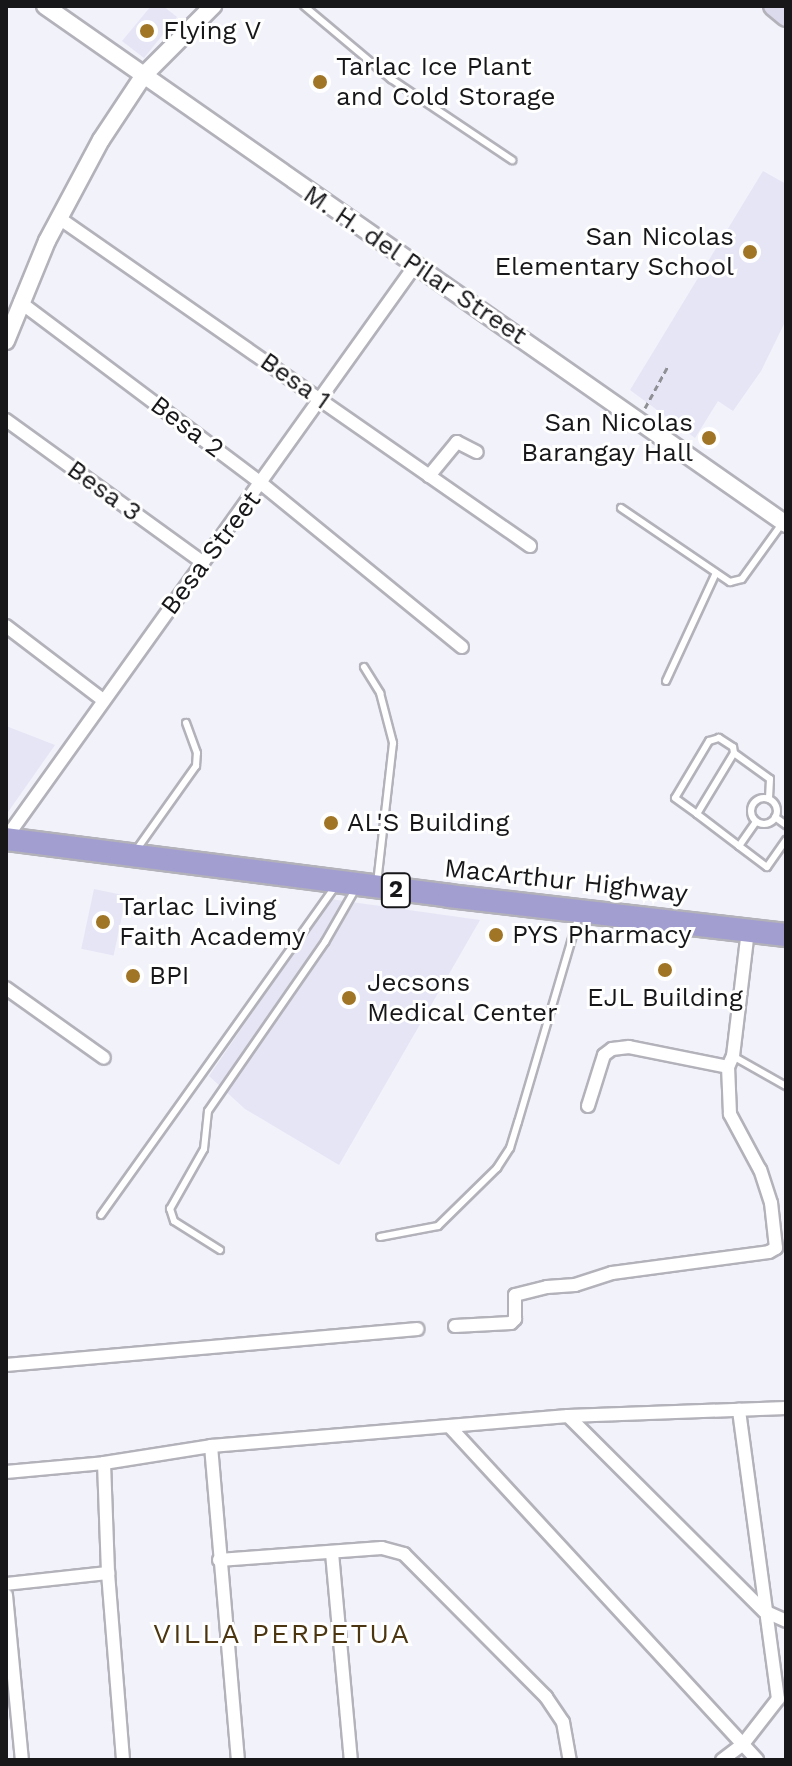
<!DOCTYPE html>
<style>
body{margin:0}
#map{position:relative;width:792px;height:1766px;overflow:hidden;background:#f2f2fb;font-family:"Work Sans",sans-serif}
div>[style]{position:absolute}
.built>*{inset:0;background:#e5e5f5;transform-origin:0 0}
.path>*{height:3px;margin-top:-1.5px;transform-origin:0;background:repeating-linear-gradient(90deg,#8f8f96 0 6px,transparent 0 10px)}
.roads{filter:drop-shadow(2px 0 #b3b2ba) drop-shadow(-2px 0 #b3b2ba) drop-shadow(0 2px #b3b2ba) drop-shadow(0 -2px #b3b2ba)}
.service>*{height:6px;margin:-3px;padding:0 3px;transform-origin:3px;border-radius:3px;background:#fff}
.service>.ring{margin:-3px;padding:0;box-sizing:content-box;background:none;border:6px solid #fff;border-radius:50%}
.minor>*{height:12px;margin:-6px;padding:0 6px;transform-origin:6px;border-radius:6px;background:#fff}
.tertiary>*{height:16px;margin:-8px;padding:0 8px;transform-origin:8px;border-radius:8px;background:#fff}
.secondary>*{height:18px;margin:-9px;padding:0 9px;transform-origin:9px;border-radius:9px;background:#dcdbed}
.trunk>*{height:22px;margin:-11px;padding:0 11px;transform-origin:11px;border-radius:11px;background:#a29ecf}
.dots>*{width:22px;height:22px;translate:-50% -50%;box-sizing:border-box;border:4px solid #fff;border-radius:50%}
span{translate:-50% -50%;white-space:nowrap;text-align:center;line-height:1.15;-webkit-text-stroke:6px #fff;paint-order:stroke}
.shield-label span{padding:2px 6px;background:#fff;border:2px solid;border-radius:6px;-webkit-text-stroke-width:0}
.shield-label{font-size:24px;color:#17171a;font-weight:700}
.poi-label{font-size:26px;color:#17171a}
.left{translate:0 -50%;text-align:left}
.right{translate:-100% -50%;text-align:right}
.street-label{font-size:26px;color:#17171a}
.neighbourhood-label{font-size:28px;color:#4c3611;letter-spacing:2px}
.frame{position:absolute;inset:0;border:8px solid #17171a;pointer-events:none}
</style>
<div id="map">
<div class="built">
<i style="clip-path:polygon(151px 6px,163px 6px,177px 17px,144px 58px,122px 41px)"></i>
<i style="clip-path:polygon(763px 171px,786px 184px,786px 320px,761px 371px,733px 411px,718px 401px,695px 438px,630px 390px)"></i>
<i style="clip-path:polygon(6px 726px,55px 745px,6px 815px)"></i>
<i style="left:94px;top:889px;width:33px;height:61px;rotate:12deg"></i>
<i style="clip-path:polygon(330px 899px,480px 920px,339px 1165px,245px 1109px,209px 1076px)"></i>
</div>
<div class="path">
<i style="left:645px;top:408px;width:48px;rotate:-61.3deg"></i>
</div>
<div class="roads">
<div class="service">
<i style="left:304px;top:6px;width:114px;rotate:40deg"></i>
<i style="left:391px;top:79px;width:146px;rotate:33.8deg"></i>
<i style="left:621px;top:508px;width:132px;rotate:34.2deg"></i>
<i style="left:730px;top:582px;width:12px;rotate:-14deg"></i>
<i style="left:742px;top:579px;width:67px;rotate:-54.2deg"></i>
<i style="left:364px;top:667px;width:31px;rotate:58deg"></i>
<i style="left:380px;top:693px;width:52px;rotate:75.4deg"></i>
<i style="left:393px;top:743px;width:142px;rotate:96.5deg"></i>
<i style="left:666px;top:681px;width:119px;rotate:-65.2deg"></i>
<i style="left:734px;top:753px;width:44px;rotate:35.8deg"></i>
<i style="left:770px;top:779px;width:20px;rotate:93deg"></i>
<i class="ring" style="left:751px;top:798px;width:20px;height:20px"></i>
<i style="left:697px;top:814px;width:71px;rotate:-58.8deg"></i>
<i style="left:734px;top:753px;width:6px;rotate:-99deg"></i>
<i style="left:733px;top:747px;width:17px;rotate:-147deg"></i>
<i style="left:719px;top:738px;width:10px;rotate:163deg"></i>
<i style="left:709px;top:741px;width:66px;rotate:120.8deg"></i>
<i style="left:675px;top:798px;width:27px;rotate:36deg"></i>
<i style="left:697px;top:814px;width:53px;rotate:37.3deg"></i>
<i style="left:739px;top:846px;width:35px;rotate:37deg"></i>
<i style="left:767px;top:867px;width:33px;rotate:-55deg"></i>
<i style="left:775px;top:817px;width:14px;rotate:36deg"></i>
<i style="left:739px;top:846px;width:29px;rotate:-55deg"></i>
<i style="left:137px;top:849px;width:102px;rotate:-54.6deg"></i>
<i style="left:196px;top:766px;width:13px;rotate:-86deg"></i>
<i style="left:197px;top:753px;width:32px;rotate:-110deg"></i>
<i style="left:733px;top:1056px;width:61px;rotate:29.5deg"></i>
<i style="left:101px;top:1215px;width:404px;rotate:-54.5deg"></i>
<i style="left:380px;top:1237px;width:59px;rotate:-10.7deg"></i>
<i style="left:438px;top:1226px;width:83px;rotate:-44.5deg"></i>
<i style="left:497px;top:1168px;width:24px;rotate:-57deg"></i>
<i style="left:510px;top:1148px;width:27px;rotate:-73deg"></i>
<i style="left:518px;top:1122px;width:216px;rotate:-73.6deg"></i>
<i style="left:220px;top:1250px;width:54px;rotate:-147.8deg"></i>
<i style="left:174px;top:1221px;width:13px;rotate:-108deg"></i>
<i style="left:170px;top:1209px;width:69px;rotate:-60.5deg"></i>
<i style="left:204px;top:1149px;width:38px;rotate:-84deg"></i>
<i style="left:208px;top:1111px;width:206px;rotate:-55.3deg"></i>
<i style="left:325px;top:942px;width:62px;rotate:-60.1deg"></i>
</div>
<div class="minor">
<i style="left:59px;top:218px;width:574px;rotate:34.85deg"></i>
<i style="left:20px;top:302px;width:303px;rotate:36.9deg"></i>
<i style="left:262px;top:484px;width:258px;rotate:39.2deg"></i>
<i style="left:6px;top:420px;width:242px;rotate:35.9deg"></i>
<i style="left:429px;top:476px;width:44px;rotate:-50.5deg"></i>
<i style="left:457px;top:442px;width:22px;rotate:27deg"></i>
<i style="left:6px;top:626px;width:122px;rotate:37.3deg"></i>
<i style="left:6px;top:838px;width:702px;rotate:-54.45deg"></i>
<i style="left:6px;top:988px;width:120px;rotate:35.5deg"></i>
<i style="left:588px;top:1106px;width:53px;rotate:-72.6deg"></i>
<i style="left:604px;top:1055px;width:10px;rotate:-37deg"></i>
<i style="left:612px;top:1049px;width:17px;rotate:-7deg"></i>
<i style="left:629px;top:1047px;width:101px;rotate:11.4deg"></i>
<i style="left:455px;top:1326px;width:56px;rotate:-3.1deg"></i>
<i style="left:511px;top:1323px;width:6px;rotate:-45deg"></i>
<i style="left:515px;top:1319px;width:24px;rotate:-90deg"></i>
<i style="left:515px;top:1295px;width:33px;rotate:-14deg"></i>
<i style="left:547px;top:1287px;width:28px;rotate:-4deg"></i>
<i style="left:575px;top:1285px;width:39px;rotate:-18deg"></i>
<i style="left:612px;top:1273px;width:158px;rotate:-7.6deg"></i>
<i style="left:769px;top:1252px;width:8px;rotate:-30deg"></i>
<i style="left:776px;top:1248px;width:45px;rotate:-96.3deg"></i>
<i style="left:771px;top:1203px;width:35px;rotate:-108deg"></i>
<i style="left:760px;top:1170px;width:64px;rotate:-118.2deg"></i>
<i style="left:730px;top:1114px;width:47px;rotate:-92.4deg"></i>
<i style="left:728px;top:1067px;width:12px;rotate:-66deg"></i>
<i style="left:733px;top:1056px;width:127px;rotate:-83.2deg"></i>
<i style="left:6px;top:1365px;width:413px;rotate:-5deg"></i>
<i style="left:568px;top:1416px;width:276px;rotate:44.9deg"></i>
<i style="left:764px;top:1611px;width:24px;rotate:24deg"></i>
<i style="left:450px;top:1427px;width:453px;rotate:47.3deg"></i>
<i style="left:211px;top:1446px;width:315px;rotate:85.1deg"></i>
<i style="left:104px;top:1463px;width:110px;rotate:87.9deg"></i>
<i style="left:108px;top:1573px;width:188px;rotate:85.4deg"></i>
<i style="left:6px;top:1472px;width:98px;rotate:-5.2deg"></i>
<i style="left:104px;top:1463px;width:108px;rotate:-9deg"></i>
<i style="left:211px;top:1446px;width:358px;rotate:-4.8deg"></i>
<i style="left:568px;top:1416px;width:218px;rotate:-2.1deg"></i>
<i style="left:332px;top:1553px;width:208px;rotate:84.8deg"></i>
<i style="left:219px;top:1560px;width:163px;rotate:-4.2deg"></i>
<i style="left:382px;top:1548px;width:23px;rotate:15deg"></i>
<i style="left:404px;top:1554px;width:202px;rotate:45.2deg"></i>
<i style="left:546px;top:1697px;width:30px;rotate:56deg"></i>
<i style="left:563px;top:1722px;width:39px;rotate:80deg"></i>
<i style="left:6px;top:1584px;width:103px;rotate:-6.2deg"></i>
<i style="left:6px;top:1595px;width:166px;rotate:84.5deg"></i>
<i style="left:722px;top:1760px;width:26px;rotate:-37deg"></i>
<i style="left:743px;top:1744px;width:57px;rotate:-52.1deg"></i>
<i style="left:778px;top:1699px;width:292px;rotate:-97.7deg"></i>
</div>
<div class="tertiary">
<i style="left:45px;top:6px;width:904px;rotate:34.96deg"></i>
<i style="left:6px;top:341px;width:108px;rotate:-67.7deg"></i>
<i style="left:47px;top:241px;width:115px;rotate:-61.9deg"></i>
<i style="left:101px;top:140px;width:78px;rotate:-56.5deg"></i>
<i style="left:144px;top:75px;width:98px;rotate:-45deg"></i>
</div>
<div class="secondary">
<i style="left:773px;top:6px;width:17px;rotate:40deg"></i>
</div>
<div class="trunk">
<i style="left:6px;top:839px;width:447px;rotate:7.3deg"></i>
<i style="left:449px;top:896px;width:339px;rotate:6.6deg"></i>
</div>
</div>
<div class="dots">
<i style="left:147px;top:31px;background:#a17526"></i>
<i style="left:320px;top:82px;background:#a17526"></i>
<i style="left:750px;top:252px;background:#a17526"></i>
<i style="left:709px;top:438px;background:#a17526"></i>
<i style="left:331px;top:823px;background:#a17526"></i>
<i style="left:103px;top:922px;background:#a17526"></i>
<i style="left:496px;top:935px;background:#a17526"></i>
<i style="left:665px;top:970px;background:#a17526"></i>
<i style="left:133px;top:976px;background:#a17526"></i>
<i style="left:349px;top:998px;background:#a17526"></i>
</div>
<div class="shield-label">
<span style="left:396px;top:890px">2</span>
</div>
<div class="poi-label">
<span class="left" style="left:163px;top:31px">Flying V</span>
<span class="left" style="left:336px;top:82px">Tarlac Ice Plant<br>and Cold Storage</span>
<span class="right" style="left:734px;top:252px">San Nicolas<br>Elementary School</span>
<span class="right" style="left:693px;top:438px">San Nicolas<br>Barangay Hall</span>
<span class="left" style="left:347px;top:823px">AL'S Building</span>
<span class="left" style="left:119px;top:922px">Tarlac Living<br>Faith Academy</span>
<span class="left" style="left:512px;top:935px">PYS Pharmacy</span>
<span class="left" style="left:149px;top:976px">BPI</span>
<span class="left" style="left:367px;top:998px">Jecsons<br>Medical Center</span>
<span style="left:665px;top:998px">EJL Building</span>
</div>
<div class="street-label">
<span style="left:415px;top:265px;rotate:34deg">M. H. del Pilar Street</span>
<span style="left:295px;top:381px;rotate:35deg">Besa 1</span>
<span style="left:187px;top:427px;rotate:37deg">Besa 2</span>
<span style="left:104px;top:491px;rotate:36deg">Besa 3</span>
<span style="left:211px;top:553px;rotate:-53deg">Besa Street</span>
<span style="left:566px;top:881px;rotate:6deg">MacArthur Highway</span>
</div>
<div class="neighbourhood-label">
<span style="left:282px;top:1634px">VILLA PERPETUA</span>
</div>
<div class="frame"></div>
</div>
